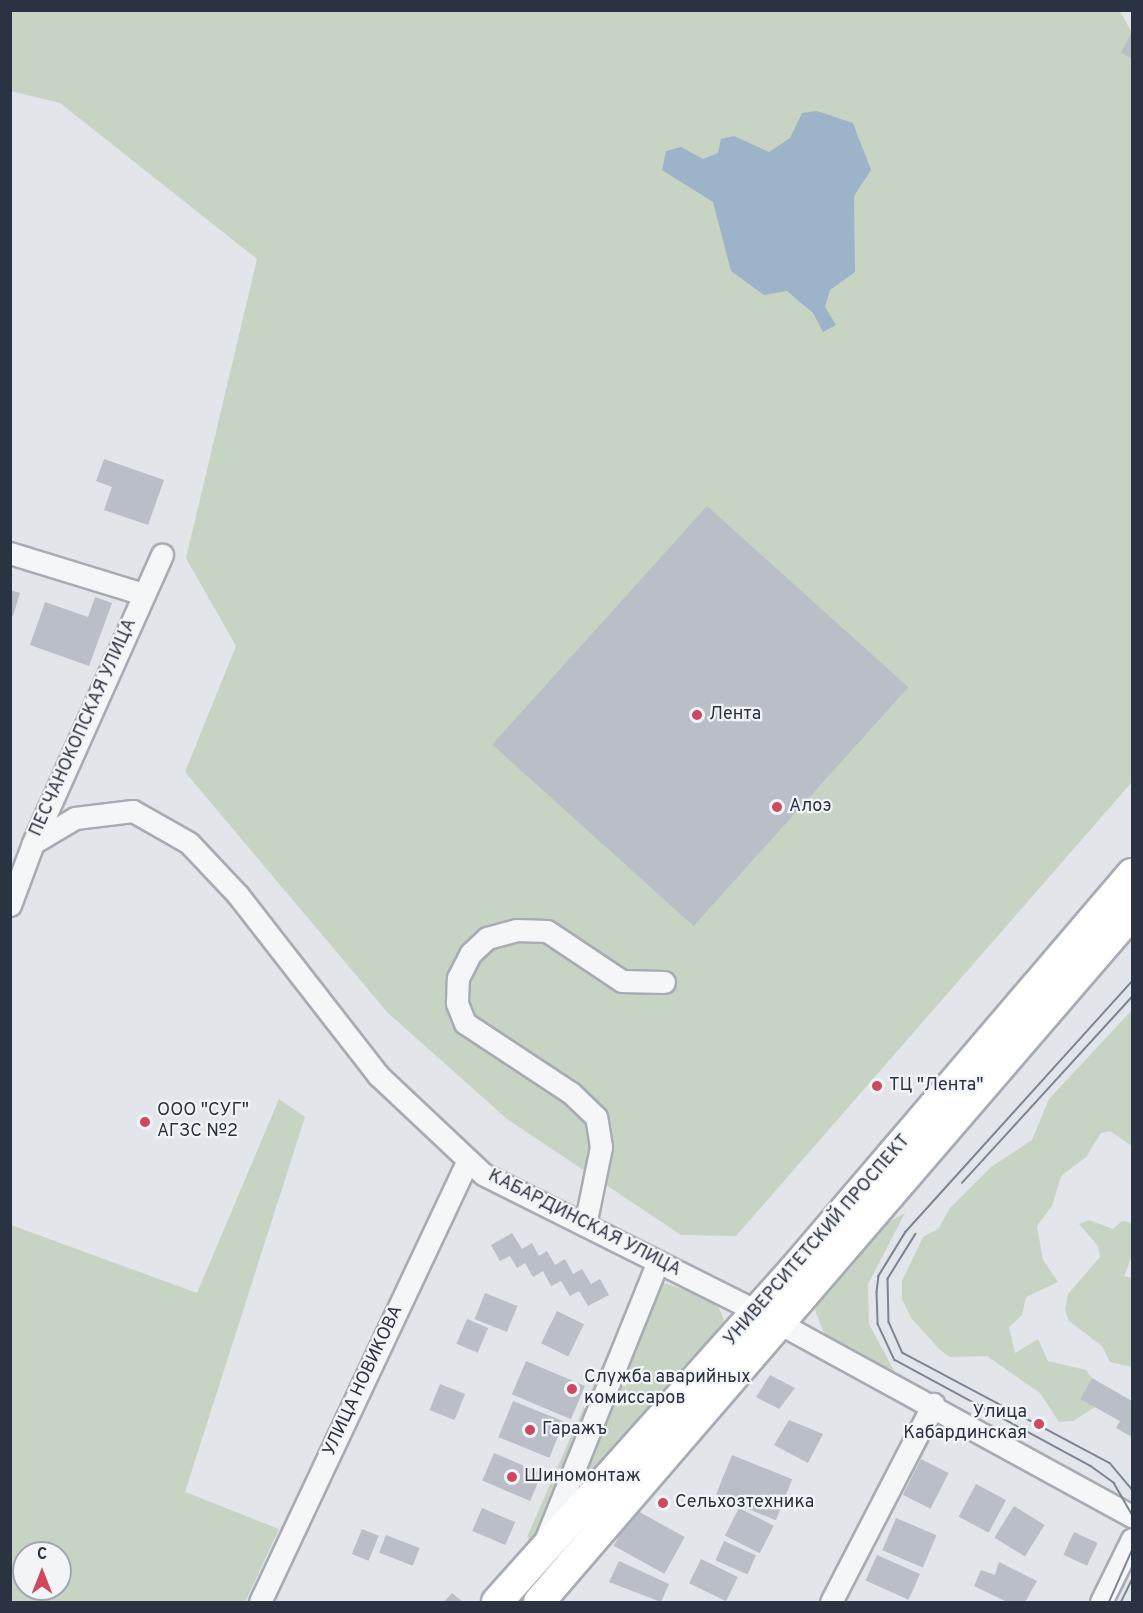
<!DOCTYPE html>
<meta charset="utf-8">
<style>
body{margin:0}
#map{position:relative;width:1143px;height:1613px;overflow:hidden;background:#e2e5ea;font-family:Overpass,sans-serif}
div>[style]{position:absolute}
.green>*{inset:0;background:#c8d4c3}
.water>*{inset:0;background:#9db3ca}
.building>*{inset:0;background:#b9bec7;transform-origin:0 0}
.roads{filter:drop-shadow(2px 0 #a7acb4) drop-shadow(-2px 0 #a7acb4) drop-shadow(0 2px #a7acb4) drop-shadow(0 -2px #a7acb4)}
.minor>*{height:21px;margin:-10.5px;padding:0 10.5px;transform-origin:10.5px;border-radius:10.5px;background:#f5f6f8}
.highway>*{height:30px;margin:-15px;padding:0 15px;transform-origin:15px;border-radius:15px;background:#fff}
.tram>*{height:1.5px;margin:-0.75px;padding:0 0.75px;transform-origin:0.75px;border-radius:0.75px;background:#7b8594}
.dots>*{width:16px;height:16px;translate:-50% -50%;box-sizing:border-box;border:3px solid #f2f4f8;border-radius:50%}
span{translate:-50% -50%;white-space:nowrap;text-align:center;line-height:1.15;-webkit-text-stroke:4.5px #f2f4f8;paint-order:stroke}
.poi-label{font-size:18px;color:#2a3342}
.left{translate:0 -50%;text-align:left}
.right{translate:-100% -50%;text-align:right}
.street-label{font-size:18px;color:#2a3342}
.frame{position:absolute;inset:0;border:12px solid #2a3342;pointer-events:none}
.north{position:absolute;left:12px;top:1541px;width:60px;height:60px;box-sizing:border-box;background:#f2f4f8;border:2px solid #a2a7af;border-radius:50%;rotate:0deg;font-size:16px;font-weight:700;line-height:24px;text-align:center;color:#2a3342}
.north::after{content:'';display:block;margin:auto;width:21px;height:27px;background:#ce485e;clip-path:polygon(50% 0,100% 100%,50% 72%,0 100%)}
</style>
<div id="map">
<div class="green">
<i style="clip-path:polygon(938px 10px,1120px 11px,1132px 33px,1121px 53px,1132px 59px,1132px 782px,736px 1236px,681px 1235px,507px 1119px,388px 1013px,185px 772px,236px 646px,186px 558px,257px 259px,60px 103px,11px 91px,11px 11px)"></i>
<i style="clip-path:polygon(1132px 1010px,1132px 1146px,1110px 1131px,1101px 1133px,1086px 1157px,1061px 1176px,1052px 1206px,1037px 1226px,1043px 1260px,1058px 1282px,1026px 1297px,1022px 1315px,1009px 1327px,1015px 1353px,1038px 1339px,1048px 1361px,1086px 1370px,1092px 1378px,1080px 1399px,1095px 1407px,1073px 1421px,1059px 1422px,1040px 1393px,987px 1356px,950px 1357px,940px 1350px,911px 1318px,902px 1299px,902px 1281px,923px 1237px,938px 1229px,950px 1208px,991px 1167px,1032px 1140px,1049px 1099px)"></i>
<i style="clip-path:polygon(evenodd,279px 1099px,305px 1117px,185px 1492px,279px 1529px,245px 1602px,11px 1602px,11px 1225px,197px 1293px,279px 1099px,24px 1553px,60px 1553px,60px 1589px,24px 1589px,24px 1553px)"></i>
<i style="clip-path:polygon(905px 1213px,868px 1284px,869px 1324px,898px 1378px,826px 1338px,815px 1310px,819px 1298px,888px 1222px)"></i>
<i style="clip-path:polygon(1089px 1220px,1113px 1229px,1122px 1221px,1132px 1223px,1132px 1256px,1124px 1276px,1132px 1278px,1132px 1367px,1110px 1362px,1102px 1346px,1069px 1321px,1065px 1310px,1068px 1294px,1100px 1257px,1098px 1246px,1079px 1224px)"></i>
<i style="clip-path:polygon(641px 1276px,699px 1294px,719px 1308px,724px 1320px,717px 1341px,535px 1545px,527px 1537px)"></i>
</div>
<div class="water">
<i style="clip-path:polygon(817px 111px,853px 123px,871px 170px,854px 196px,855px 272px,830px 290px,825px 307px,836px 325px,823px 332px,813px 313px,787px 291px,764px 295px,731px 271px,713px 202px,662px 170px,666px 151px,681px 147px,703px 159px,718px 153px,721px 139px,734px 136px,769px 152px,790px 138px,802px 113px)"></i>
</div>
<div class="building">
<i style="clip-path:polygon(1132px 31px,1132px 59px,1121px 53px)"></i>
<i style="clip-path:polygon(104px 459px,164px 480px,148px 525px,104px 510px,112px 487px,96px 481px)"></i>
<i style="left:707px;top:506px;width:271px;height:321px;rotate:42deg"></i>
<i style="clip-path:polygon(10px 590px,20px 593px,13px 616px,10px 615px)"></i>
<i style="clip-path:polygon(95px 597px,112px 603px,89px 666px,30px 645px,45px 602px,88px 617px)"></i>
<i style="clip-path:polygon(512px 1233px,522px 1249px,532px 1243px,539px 1256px,547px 1251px,555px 1265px,565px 1259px,573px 1274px,582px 1269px,591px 1284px,600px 1279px,609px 1295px,588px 1306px,579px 1291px,570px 1296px,561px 1281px,551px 1286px,543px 1271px,533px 1277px,525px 1263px,517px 1268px,510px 1256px,500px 1261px,491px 1245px)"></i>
<i style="left:485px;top:1293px;width:35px;height:28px;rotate:22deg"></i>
<i style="left:557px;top:1311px;width:30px;height:36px;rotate:26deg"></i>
<i style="left:467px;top:1319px;width:23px;height:27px;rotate:23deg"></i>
<i style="left:526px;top:1361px;width:64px;height:36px;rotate:23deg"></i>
<i style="clip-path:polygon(770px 1375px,795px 1388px,779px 1409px,756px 1397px)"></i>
<i style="clip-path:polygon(1092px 1378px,1132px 1401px,1132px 1437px,1116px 1428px,1120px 1421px,1080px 1399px)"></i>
<i style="left:440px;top:1384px;width:27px;height:28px;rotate:22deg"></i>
<i style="left:513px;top:1401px;width:55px;height:39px;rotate:22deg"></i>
<i style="clip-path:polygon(789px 1420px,823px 1434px,808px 1463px,774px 1445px)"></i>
<i style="left:494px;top:1453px;width:52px;height:30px;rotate:23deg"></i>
<i style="left:732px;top:1455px;width:65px;height:44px;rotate:22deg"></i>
<i style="left:921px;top:1459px;width:31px;height:40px;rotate:27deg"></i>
<i style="left:976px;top:1484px;width:34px;height:37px;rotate:28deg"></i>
<i style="left:1014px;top:1506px;width:36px;height:37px;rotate:32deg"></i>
<i style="left:482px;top:1508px;width:36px;height:25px;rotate:23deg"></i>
<i style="left:739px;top:1508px;width:39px;height:31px;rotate:27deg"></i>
<i style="left:634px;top:1509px;width:58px;height:42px;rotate:29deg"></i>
<i style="left:896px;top:1518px;width:44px;height:35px;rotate:23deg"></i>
<i style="left:362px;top:1529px;width:18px;height:27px;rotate:22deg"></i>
<i style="left:1074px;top:1532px;width:26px;height:25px;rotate:25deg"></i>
<i style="left:386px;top:1535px;width:36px;height:19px;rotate:21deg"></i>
<i style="left:724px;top:1541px;width:35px;height:21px;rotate:24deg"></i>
<i style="left:877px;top:1555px;width:47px;height:28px;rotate:24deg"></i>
<i style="left:701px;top:1559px;width:41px;height:27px;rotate:26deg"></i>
<i style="clip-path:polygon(619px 1561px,669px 1584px,661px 1602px,609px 1582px)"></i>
<i style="clip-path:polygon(999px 1562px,1037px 1581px,1025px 1602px,1007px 1602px,974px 1586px,981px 1570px,995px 1575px)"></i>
<i style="clip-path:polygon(452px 1593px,463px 1602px,444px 1602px)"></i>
</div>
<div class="roads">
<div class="minor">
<i style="left:10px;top:553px;width:139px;rotate:17.1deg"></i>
<i style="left:33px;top:843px;width:49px;rotate:-30.8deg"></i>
<i style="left:75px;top:818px;width:58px;rotate:-6.9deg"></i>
<i style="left:133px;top:811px;width:64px;rotate:29.7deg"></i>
<i style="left:189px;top:843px;width:71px;rotate:46.7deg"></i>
<i style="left:238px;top:895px;width:228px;rotate:52.1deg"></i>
<i style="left:378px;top:1075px;width:144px;rotate:43.3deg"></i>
<i style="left:483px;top:1174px;width:306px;rotate:26.6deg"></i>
<i style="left:757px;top:1311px;width:427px;rotate:28.7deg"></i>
<i style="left:10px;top:905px;width:66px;rotate:-69.6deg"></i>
<i style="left:33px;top:843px;width:316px;rotate:-65.9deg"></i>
<i style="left:585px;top:1225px;width:80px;rotate:-78.4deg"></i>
<i style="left:601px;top:1147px;width:30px;rotate:-99deg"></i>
<i style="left:596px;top:1117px;width:35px;rotate:-136deg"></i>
<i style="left:571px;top:1093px;width:127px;rotate:-146.6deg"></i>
<i style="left:465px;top:1023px;width:22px;rotate:-112deg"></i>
<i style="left:457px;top:1003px;width:25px;rotate:-88deg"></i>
<i style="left:458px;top:978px;width:28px;rotate:-63deg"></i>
<i style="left:471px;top:953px;width:22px;rotate:-43deg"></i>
<i style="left:487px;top:938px;width:30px;rotate:-15deg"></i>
<i style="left:516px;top:930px;width:31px;rotate:2deg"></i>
<i style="left:547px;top:931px;width:90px;rotate:33.7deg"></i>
<i style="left:622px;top:981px;width:42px;rotate:1.4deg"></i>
<i style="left:545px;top:1541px;width:301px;rotate:-68deg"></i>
<i style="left:260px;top:1602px;width:488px;rotate:-64.8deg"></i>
<i style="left:831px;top:1602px;width:223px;rotate:-62.7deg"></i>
<i style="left:1101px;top:1602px;width:70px;rotate:-63.8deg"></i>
</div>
<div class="highway">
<i style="left:497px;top:1602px;width:444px;rotate:-48.2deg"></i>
<i style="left:793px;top:1271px;width:522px;rotate:-49.51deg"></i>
<i style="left:539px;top:1602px;width:909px;rotate:-49.28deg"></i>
</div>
</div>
<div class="tram">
<i style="left:1132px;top:982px;width:337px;rotate:132.1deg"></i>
<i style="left:906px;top:1232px;width:52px;rotate:121.5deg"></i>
<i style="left:879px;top:1276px;width:16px;rotate:97deg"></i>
<i style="left:877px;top:1292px;width:32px;rotate:88deg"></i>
<i style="left:878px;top:1324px;width:40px;rotate:65deg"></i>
<i style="left:895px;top:1360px;width:223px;rotate:28.4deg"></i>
<i style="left:1091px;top:1466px;width:29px;rotate:36deg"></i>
<i style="left:1114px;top:1483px;width:36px;rotate:60deg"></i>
<i style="left:962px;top:1183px;width:252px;rotate:-47.6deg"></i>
<i style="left:916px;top:1234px;width:53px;rotate:121.9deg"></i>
<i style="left:888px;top:1279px;width:43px;rotate:88.7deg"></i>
<i style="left:889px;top:1322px;width:34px;rotate:66deg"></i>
<i style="left:903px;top:1353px;width:234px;rotate:28deg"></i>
<i style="left:1110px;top:1463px;width:34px;rotate:50deg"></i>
<i style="left:1109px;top:1602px;width:57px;rotate:-66.1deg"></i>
<i style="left:1121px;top:1602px;width:25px;rotate:-64deg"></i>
</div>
<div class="dots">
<i style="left:697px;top:715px;background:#ce485e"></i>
<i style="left:777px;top:807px;background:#ce485e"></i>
<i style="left:877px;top:1086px;background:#ce485e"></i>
<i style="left:145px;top:1122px;background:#ce485e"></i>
<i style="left:572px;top:1389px;background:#ce485e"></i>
<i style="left:1039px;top:1424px;background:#ce485e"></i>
<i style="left:530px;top:1430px;background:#ce485e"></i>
<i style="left:512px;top:1477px;background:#ce485e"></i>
<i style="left:663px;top:1503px;background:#ce485e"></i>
</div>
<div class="poi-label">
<span class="left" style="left:709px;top:715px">Лента</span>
<span class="left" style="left:789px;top:807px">Алоэ</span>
<span class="left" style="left:889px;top:1086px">ТЦ "Лента"</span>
<span class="left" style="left:157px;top:1122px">ООО "СУГ"<br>АГЗС №2</span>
<span class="left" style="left:584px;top:1389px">Служба аварийных<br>комиссаров</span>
<span class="right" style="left:1027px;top:1424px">Улица<br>Кабардинская</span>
<span class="left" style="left:542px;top:1430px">Гаражъ</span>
<span class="left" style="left:524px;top:1477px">Шиномонтаж</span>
<span class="left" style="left:675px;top:1503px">Сельхозтехника</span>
</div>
<div class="street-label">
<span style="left:84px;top:728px;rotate:-66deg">ПЕСЧАНОКОПСКАЯ УЛИЦА</span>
<span style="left:584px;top:1224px;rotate:27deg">КАБАРДИНСКАЯ УЛИЦА</span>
<span style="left:818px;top:1241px;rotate:-49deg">УНИВЕРСИТЕТСКИЙ ПРОСПЕКТ</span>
<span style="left:364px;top:1381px;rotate:-65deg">УЛИЦА НОВИКОВА</span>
</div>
<div class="frame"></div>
<div class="north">С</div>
</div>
